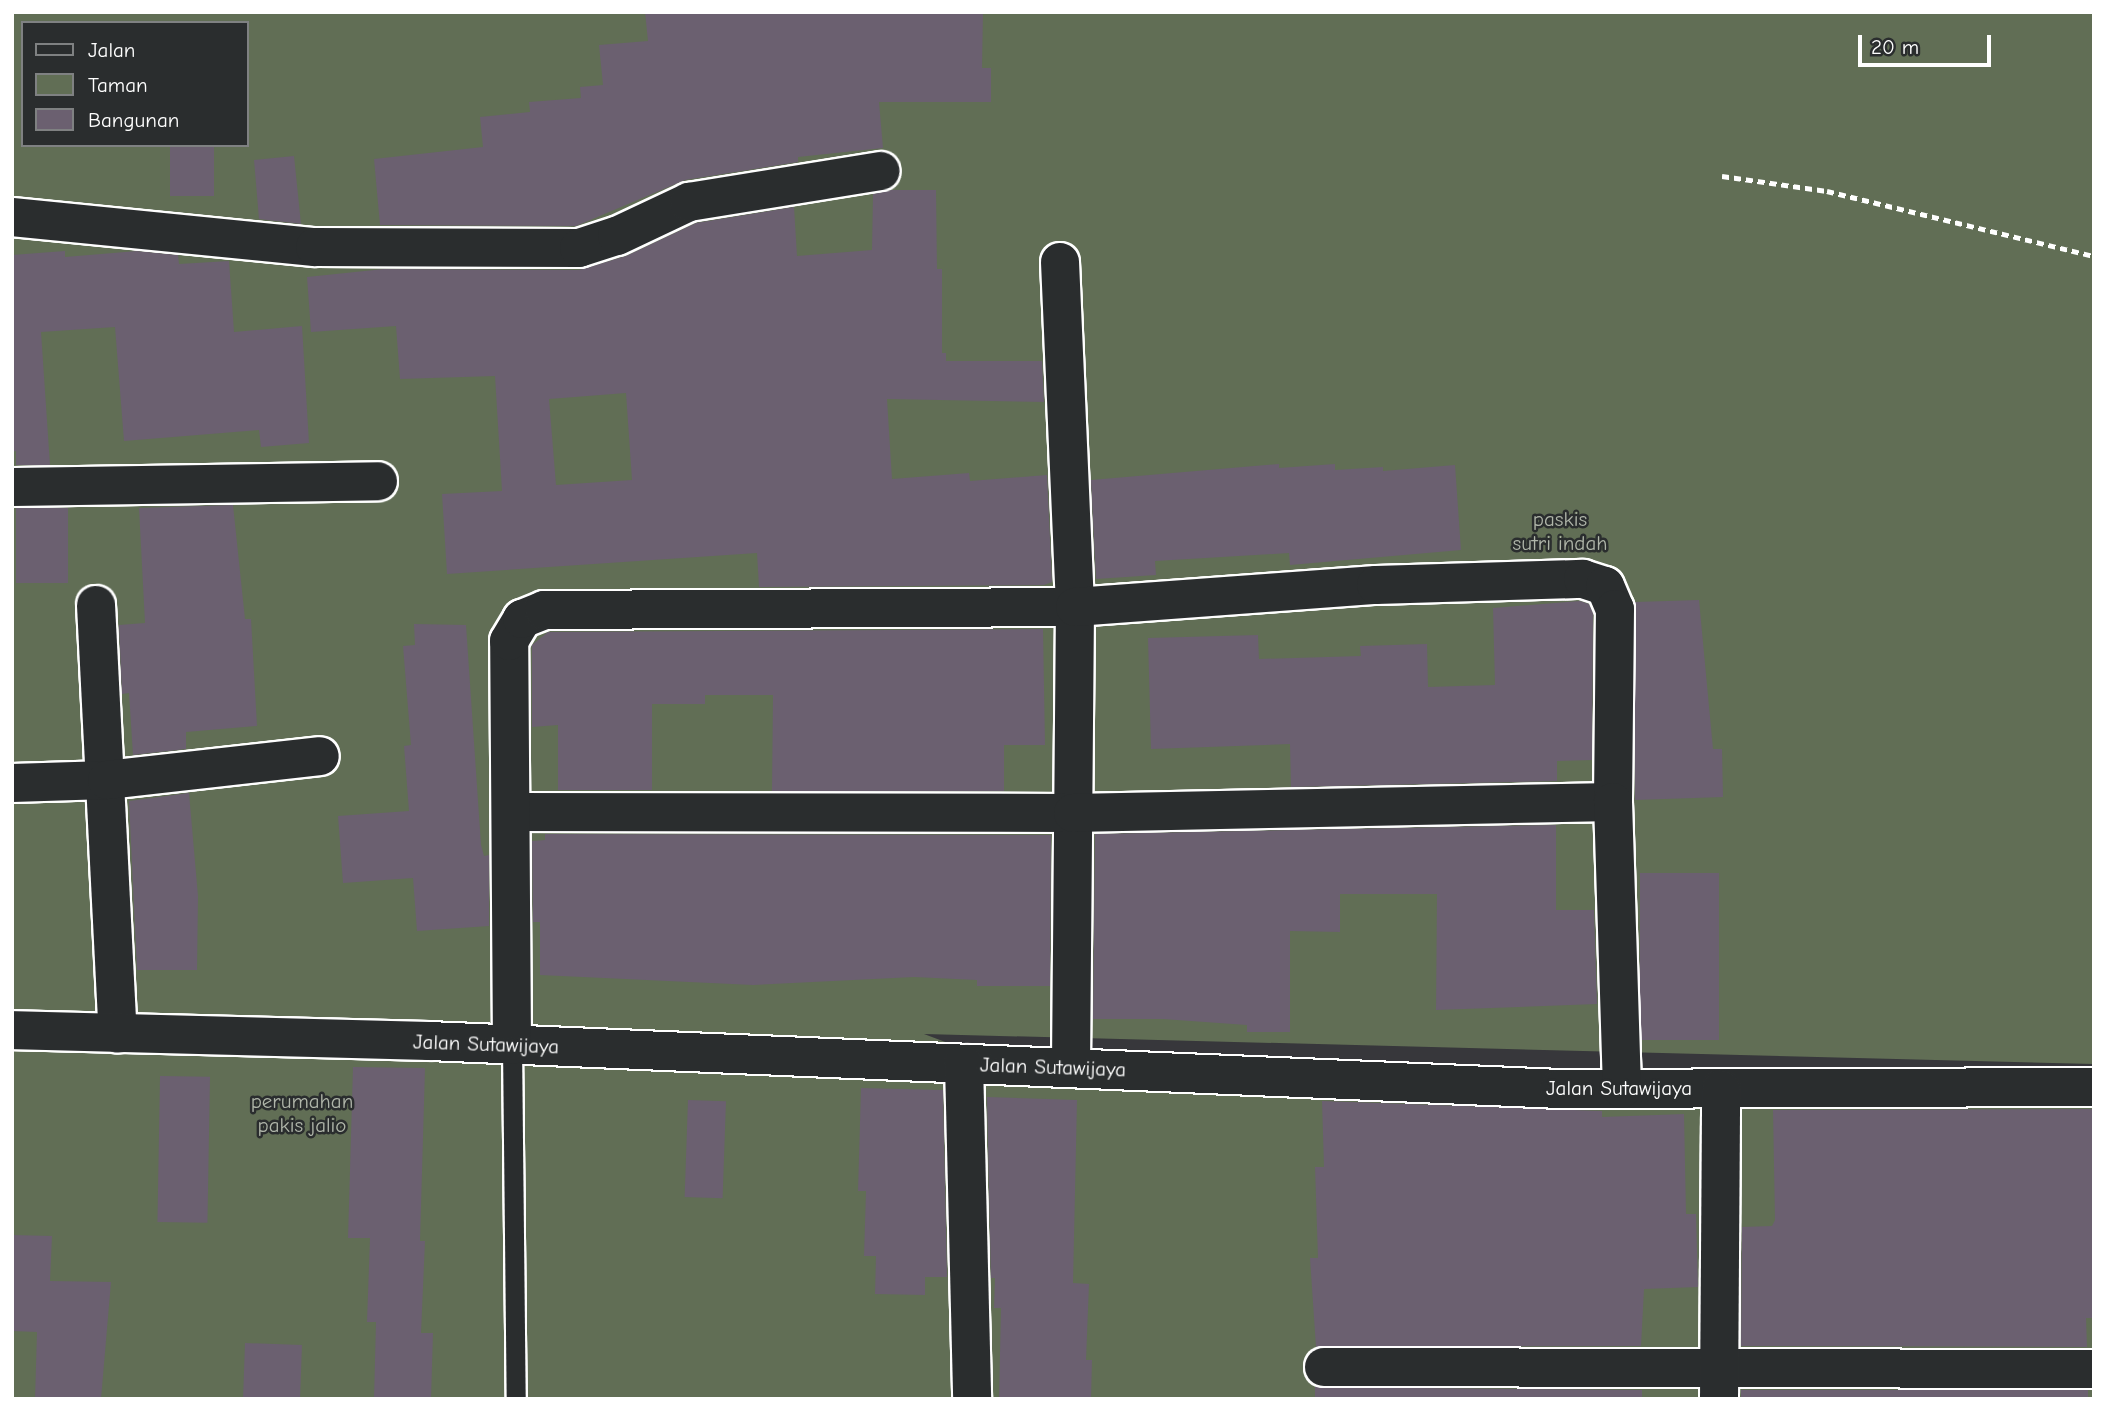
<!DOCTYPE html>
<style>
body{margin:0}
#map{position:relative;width:2106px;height:1411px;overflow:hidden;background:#37373b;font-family:"Comic Neue",sans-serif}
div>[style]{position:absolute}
.green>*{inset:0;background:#616e55}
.building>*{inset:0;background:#6b6070;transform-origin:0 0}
.path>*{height:4.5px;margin-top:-2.25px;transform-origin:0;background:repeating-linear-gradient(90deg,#fff 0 7px,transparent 0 12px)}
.roads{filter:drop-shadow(2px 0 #fff) drop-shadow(-2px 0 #fff) drop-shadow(0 2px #fff) drop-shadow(0 -2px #fff)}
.lane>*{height:19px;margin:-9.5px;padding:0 9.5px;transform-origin:9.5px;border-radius:9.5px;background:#2a2d2e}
.street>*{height:38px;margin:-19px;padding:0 19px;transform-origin:19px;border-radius:19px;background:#2a2d2e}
span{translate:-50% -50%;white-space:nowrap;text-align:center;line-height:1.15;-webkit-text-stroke:5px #2a2d2e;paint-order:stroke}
.park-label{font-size:21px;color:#b0b6aa}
.street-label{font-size:21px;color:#fff}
.frame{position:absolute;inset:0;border:14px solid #fff;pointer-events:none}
.legend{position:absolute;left:21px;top:21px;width:228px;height:126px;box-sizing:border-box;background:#2a2d2e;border:2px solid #7f8182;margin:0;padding:9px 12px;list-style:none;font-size:21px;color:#fff}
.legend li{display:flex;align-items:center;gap:14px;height:35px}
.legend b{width:35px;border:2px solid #7f8182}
.scale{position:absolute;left:1858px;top:35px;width:133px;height:32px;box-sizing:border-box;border:4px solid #fff;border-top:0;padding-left:9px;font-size:21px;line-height:24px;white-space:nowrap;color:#fff;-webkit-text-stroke:5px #2a2d2e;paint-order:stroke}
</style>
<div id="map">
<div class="green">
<i style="clip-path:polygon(evenodd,12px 12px,2094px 12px,2094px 1064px,924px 1034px,1009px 1066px,2094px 1089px,2094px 1399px,12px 1399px,12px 12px,23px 23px,247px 23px,247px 145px,23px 145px,23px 23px)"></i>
</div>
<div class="building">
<i style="clip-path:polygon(645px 12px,983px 12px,982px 68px,991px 68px,991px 102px,879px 102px,883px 148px,798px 157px,798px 162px,685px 180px,576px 226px,380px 225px,374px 159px,483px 147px,480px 117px,530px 112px,529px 102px,581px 98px,580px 87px,603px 85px,599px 45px,648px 41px)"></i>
<i style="left:170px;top:145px;width:44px;height:51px"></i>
<i style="clip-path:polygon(294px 156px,301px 224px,259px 219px,254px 160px)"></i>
<i style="clip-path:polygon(evenodd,891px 190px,936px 190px,937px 269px,942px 269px,942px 353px,946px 353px,946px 361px,1042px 361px,1044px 402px,887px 399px,892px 479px,969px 473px,970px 481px,1047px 475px,1052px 582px,1044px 585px,759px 587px,757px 553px,447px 574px,442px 494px,502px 491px,495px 376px,400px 379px,396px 326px,311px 332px,307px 277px,384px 269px,579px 270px,626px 256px,696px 223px,794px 207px,797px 256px,872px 250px,873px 194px,891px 190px,626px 393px,632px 480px,556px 485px,549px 399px,626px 393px)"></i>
<i style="clip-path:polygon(65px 251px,65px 257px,137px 251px,178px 255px,179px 264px,229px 261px,234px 332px,302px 326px,309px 443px,261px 447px,259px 430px,124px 441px,115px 327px,41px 332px,50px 465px,16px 465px,16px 451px,12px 452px,12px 255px)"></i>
<i style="clip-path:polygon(1279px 464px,1279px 468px,1335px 464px,1335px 470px,1383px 467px,1383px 471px,1455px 465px,1461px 550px,1290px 565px,1289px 553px,1155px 561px,1156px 575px,1096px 579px,1091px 480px)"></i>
<i style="clip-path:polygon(233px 505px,245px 619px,251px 619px,257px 726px,186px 732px,186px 749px,133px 755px,129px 693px,122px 694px,119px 625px,145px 623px,139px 508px)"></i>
<i style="left:68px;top:508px;width:75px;height:52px;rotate:90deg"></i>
<i style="clip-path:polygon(1699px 600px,1713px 749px,1722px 749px,1723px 797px,1635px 800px,1635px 602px)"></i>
<i style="clip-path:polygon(1580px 601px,1589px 604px,1593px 613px,1592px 760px,1557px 761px,1557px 781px,1291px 787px,1290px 744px,1151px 749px,1148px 638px,1258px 635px,1259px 659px,1361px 656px,1360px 646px,1427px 644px,1428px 687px,1495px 685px,1493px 608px)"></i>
<i style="clip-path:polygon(414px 624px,466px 625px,481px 845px,484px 856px,489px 855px,489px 926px,417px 931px,413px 878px,343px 883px,338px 816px,409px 811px,404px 746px,411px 745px,403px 646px,415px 645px)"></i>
<i style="clip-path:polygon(1043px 629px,1045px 745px,1004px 745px,1004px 791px,772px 791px,773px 695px,705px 695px,705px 704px,652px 704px,652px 790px,558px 790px,558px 725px,532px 727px,532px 645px,548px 632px)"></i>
<i style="clip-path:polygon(189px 793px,198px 896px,197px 970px,137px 970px,129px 801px)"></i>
<i style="clip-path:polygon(1556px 825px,1556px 910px,1594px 910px,1597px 1004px,1436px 1010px,1437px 894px,1340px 894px,1340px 932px,1290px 931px,1290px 1032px,1247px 1032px,1247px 1025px,1163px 1019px,1093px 1019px,1095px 834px)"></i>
<i style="clip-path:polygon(545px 834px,1051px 835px,1050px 986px,977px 986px,977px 980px,914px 977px,753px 985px,540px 975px,540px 922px,533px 922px,532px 841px,545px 840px)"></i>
<i style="left:1640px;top:873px;width:79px;height:167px"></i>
<i style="clip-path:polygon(353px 1067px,425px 1068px,420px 1241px,425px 1241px,421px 1333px,433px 1333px,431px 1399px,374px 1399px,376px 1322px,367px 1322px,370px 1238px,348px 1238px)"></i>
<i style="left:160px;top:1076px;width:50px;height:146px;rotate:1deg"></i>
<i style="clip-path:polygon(861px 1088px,943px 1090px,947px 1277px,925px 1277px,925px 1295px,875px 1294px,876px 1256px,864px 1256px,866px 1191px,858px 1191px)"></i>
<i style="clip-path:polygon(987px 1097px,1077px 1100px,1073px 1283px,1089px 1284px,1086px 1360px,1092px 1360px,1091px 1399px,999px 1399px,1001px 1308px,994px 1308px,995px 1278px,991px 1278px)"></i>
<i style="left:688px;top:1100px;width:38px;height:97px;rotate:2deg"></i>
<i style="clip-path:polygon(1322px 1101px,1602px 1111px,1602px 1117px,1684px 1114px,1686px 1214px,1696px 1214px,1698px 1287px,1644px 1289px,1641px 1346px,1316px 1347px,1310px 1258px,1318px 1258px,1315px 1167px,1324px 1167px)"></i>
<i style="clip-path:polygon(2094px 1109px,2094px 1318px,2086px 1318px,2087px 1347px,1741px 1346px,1742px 1227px,1772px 1226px,1775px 1220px,1773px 1110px)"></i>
<i style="clip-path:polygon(12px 1235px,52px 1236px,50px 1281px,111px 1282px,101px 1399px,35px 1399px,37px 1332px,12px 1331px)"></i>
<i style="left:245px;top:1343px;width:57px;height:56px;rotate:2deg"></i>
<i style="clip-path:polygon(1315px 1387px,1642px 1390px,1642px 1399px,1315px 1399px)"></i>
<i style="left:1741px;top:1390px;width:347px;height:9px"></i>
</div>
<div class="path">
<i style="left:1722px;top:176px;width:106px;rotate:8.1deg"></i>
<i style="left:1827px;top:191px;width:275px;rotate:13.7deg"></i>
</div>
<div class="roads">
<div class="lane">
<i style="left:512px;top:1045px;width:354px;rotate:89.4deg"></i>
</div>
<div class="street">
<i style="left:12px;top:217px;width:304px;rotate:5.7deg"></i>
<i style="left:315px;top:247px;width:264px;rotate:0.2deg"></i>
<i style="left:579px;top:248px;width:40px;rotate:-18deg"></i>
<i style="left:617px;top:236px;width:80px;rotate:-25.3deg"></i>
<i style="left:689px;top:202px;width:194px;rotate:-9.2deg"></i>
<i style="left:1060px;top:262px;width:345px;rotate:87.5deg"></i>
<i style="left:1075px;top:607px;width:461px;rotate:90.5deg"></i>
<i style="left:12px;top:487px;width:366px;rotate:-0.9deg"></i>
<i style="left:96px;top:605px;width:429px;rotate:87.1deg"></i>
<i style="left:12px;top:783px;width:95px;rotate:-1.8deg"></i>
<i style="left:107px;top:780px;width:214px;rotate:-6.4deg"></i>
<i style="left:511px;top:812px;width:562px;rotate:0.1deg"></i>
<i style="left:1073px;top:813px;width:540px;rotate:-1.17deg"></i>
<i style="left:12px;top:1030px;width:417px;rotate:1.5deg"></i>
<i style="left:429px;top:1041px;width:1131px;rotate:2.43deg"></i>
<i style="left:1559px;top:1089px;width:535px;rotate:-0.21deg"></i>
<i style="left:512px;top:1045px;width:404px;rotate:-90.4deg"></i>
<i style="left:509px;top:641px;width:26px;rotate:-59deg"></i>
<i style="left:522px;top:619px;width:24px;rotate:-22deg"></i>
<i style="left:544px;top:610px;width:531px;rotate:-0.32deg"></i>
<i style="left:1075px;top:607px;width:302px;rotate:-4.2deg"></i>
<i style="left:1376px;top:585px;width:207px;rotate:-1.7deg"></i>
<i style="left:1583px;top:579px;width:23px;rotate:18deg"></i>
<i style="left:1605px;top:586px;width:25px;rotate:67deg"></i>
<i style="left:1615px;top:609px;width:193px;rotate:90.6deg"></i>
<i style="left:1613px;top:802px;width:287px;rotate:88.2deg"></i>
<i style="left:964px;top:1064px;width:335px;rotate:88.6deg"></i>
<i style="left:1324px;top:1367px;width:770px;rotate:0.15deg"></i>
<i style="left:1719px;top:1399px;width:310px;rotate:-89.6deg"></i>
</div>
</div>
<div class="park-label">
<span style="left:1560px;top:531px">paskis<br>sutri indah</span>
<span style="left:302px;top:1113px">perumahan<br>pakis jalio</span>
</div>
<div class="street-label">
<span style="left:486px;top:1044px;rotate:2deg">Jalan Sutawijaya</span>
<span style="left:1053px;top:1067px;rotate:2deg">Jalan Sutawijaya</span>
<span style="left:1619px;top:1088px">Jalan Sutawijaya</span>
</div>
<div class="frame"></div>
<ul class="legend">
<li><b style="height:9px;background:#2a2d2e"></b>Jalan</li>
<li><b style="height:19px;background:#616e55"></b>Taman</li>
<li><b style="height:19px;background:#6b6070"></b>Bangunan</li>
</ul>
<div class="scale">20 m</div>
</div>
